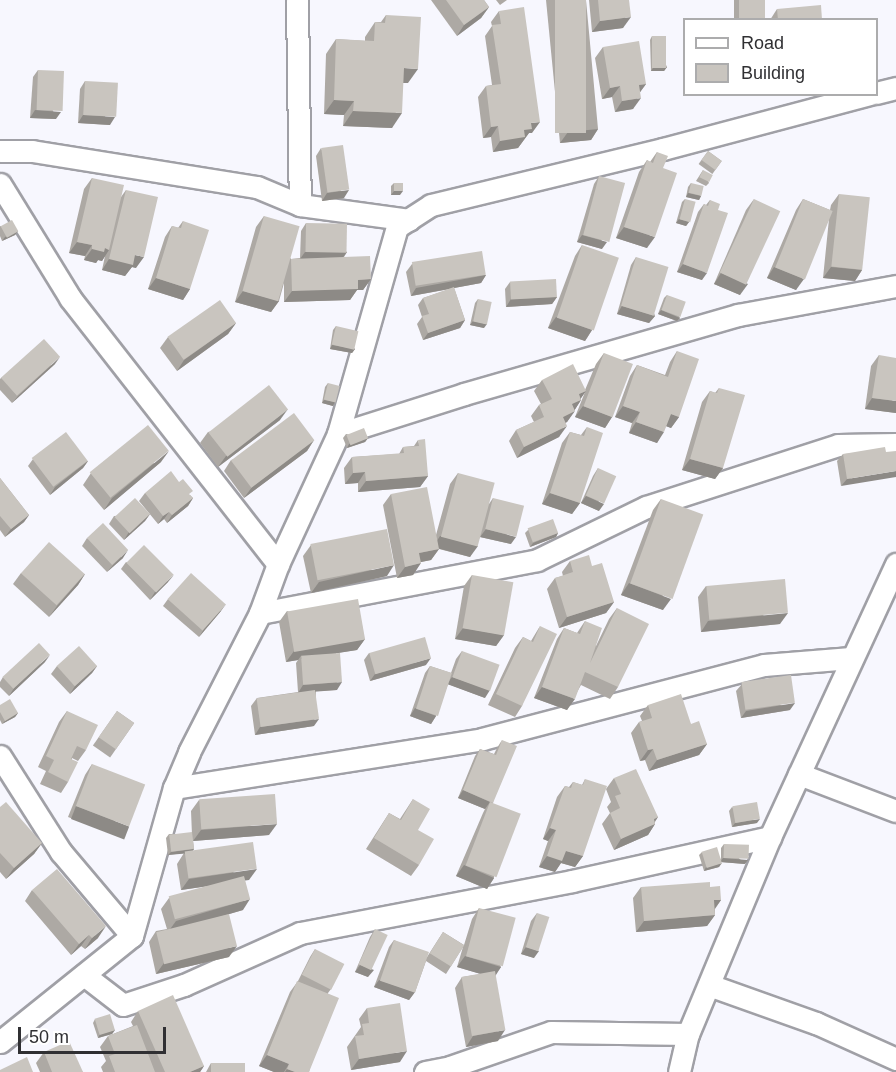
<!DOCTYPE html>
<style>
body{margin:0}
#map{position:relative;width:896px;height:1072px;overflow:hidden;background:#f7f7fe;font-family:Helvetica,sans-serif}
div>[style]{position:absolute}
.roads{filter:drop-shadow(2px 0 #a0a0a6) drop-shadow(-2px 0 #a0a0a6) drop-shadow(0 2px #a0a0a6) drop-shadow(0 -2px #a0a0a6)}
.street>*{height:21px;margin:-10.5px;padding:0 10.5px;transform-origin:10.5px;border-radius:10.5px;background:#fff}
.wall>*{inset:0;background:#ada9a4;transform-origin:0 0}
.shaded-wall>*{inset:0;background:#8d8a86;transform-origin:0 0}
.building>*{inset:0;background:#c9c5bf;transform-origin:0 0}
span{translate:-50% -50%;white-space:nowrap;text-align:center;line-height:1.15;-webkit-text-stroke:4.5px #fff;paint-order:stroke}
.legend{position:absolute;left:683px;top:18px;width:195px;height:78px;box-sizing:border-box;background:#fff;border:2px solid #acacad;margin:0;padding:8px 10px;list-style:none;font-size:18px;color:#303033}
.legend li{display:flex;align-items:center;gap:12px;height:30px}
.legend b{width:30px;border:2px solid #acacad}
.scale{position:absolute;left:18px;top:1027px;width:148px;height:27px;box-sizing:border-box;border:3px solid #303033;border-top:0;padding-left:8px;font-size:18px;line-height:21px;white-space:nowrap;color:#303033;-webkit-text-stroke:4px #fff;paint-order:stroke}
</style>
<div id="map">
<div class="roads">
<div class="street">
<i style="left:297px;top:0;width:205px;rotate:89.2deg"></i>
<i style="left:876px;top:93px;width:21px;rotate:-14deg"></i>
<i style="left:0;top:151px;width:32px"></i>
<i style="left:32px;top:151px;width:228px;rotate:9.1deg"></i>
<i style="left:257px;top:187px;width:47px;rotate:22.7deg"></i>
<i style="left:300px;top:205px;width:110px;rotate:7.8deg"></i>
<i style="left:0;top:184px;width:134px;rotate:58.4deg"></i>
<i style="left:70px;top:298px;width:338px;rotate:52deg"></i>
<i style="left:338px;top:434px;width:132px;rotate:-17.6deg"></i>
<i style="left:464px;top:394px;width:285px;rotate:-16.1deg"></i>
<i style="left:738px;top:315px;width:161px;rotate:-10.4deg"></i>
<i style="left:260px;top:613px;width:282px;rotate:-10.8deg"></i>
<i style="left:537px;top:560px;width:121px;rotate:-25.9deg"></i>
<i style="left:646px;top:507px;width:202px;rotate:-17.9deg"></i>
<i style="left:838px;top:445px;width:58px;rotate:-1deg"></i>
<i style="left:0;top:756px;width:114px;rotate:57.6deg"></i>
<i style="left:61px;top:852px;width:110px;rotate:49.8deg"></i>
<i style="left:799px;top:774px;width:104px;rotate:20.9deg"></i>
<i style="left:174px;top:788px;width:312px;rotate:-9deg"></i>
<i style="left:482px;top:739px;width:292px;rotate:-14.7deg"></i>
<i style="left:764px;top:665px;width:87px;rotate:-4.6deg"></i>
<i style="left:84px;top:975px;width:49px;rotate:37.6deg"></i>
<i style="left:123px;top:1005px;width:64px;rotate:-18.2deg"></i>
<i style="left:184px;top:985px;width:127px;rotate:-24.1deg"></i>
<i style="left:300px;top:933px;width:277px;rotate:-10.8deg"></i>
<i style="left:572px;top:881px;width:203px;rotate:-12.5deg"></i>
<i style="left:709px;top:985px;width:114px;rotate:19.6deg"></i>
<i style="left:816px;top:1023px;width:88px;rotate:24.2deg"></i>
<i style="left:0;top:1042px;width:169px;rotate:-38.8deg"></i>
<i style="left:132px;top:936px;width:154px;rotate:-74.2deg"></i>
<i style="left:174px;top:788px;width:39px;rotate:-67deg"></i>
<i style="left:189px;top:752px;width:156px;rotate:-62.9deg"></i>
<i style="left:260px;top:613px;width:52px;rotate:-69.8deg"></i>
<i style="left:278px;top:564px;width:143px;rotate:-65.2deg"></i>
<i style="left:338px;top:434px;width:215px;rotate:-74.1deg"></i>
<i style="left:397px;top:227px;width:40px;rotate:-32.9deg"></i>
<i style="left:431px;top:205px;width:239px;rotate:-13.6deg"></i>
<i style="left:663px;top:149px;width:214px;rotate:-14.9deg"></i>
<i style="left:425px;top:1072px;width:25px;rotate:-11deg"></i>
<i style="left:450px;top:1067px;width:107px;rotate:-19.1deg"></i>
<i style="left:551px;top:1032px;width:137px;rotate:0.8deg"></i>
<i style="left:679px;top:1072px;width:39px;rotate:-77deg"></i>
<i style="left:688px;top:1034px;width:213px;rotate:-67.4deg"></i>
<i style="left:770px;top:837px;width:301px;rotate:-65.2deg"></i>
</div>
</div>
<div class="wall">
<i style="clip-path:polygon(431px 0,484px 0,489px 7px,481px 18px,457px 36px)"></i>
<i style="clip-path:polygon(496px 0,507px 0,500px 5px)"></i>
<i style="clip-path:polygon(546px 0,586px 0,598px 129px,591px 140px,560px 143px)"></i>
<i style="clip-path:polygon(589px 0,629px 0,623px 28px,592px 32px)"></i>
<i style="left:734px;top:0;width:31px;height:20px"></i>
<i style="clip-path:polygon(777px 9px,822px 20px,770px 20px)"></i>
<i style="clip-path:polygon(499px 11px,532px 133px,529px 133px,518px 148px,493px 152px,491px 137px,483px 138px,478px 97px,486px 86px,492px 85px,485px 36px,492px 26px,491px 22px)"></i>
<i style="clip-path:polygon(386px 15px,408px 83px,403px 83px,392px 128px,343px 126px,344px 115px,324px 114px,326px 54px,336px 39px,365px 41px,365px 37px,375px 22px,381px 22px)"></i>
<i style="clip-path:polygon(652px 36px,667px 67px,664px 71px,651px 71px,650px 40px)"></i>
<i style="clip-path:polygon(603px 47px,646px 84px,640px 92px,633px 109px,615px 112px,612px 97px,602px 99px,595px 58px)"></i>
<i style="clip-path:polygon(38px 70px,56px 119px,30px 118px,33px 77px)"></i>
<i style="clip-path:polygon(85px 81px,110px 125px,78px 123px,80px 89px)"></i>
<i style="clip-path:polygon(321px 148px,344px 198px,322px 201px,316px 156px)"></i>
<i style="left:708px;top:151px;width:17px;height:16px;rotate:36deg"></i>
<i style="clip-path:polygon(657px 152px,663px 168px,647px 248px,616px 238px,639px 172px,647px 160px,650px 162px)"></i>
<i style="clip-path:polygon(703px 170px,709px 183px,706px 186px,696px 181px)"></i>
<i style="clip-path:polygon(599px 176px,602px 249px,577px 242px,594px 184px)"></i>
<i style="clip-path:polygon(92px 178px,121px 197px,126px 190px,136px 268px,132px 267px,125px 276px,102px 270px,105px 256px,102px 261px,98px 260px,96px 263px,84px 260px,85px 256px,69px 253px,84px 189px)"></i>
<i style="clip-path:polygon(394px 183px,400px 195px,391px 195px,391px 186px)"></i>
<i style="clip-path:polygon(691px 183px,701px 196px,699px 200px,686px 197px,688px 187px)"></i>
<i style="clip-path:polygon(839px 194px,862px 270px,855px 281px,823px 278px,829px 219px,796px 290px,767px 278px,796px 210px,803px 199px,830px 210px,831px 205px)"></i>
<i style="clip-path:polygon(685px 199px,689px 222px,686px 226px,676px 223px,682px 202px)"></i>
<i style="clip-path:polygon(754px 199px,740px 295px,714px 284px,746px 210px)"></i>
<i style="clip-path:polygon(710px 200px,718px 210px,702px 280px,677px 272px,698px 212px,704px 204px,706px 205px)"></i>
<i style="clip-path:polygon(264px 216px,291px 259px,300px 258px,301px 231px,306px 223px,347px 252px,344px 257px,371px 279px,363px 290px,357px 290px,350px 300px,284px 302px,284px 283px,279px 301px,271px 312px,235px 302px,256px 227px)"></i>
<i style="clip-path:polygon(183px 221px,190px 289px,183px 300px,148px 289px,165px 237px,172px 226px,178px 228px)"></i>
<i style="clip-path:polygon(0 226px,18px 231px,15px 235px,2px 241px,0 236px)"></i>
<i style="clip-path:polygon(582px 245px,592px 330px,585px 341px,548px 328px,575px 256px)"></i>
<i style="clip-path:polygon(636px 257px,655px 316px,649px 323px,617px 314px,631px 265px)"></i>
<i style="clip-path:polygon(412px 264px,486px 275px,481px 283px,454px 288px,465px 320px,460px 328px,423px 340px,417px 324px,422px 317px,418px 305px,423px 298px,450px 289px,411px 296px,406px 272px)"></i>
<i style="clip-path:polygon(510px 282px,557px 297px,552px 304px,506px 307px,505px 289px)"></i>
<i style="clip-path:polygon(667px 295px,680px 318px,677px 321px,658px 314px,664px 298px)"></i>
<i style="clip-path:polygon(478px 299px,484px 328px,470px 325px,475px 303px)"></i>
<i style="clip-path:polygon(236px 323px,228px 334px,177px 371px,160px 348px,168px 337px)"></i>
<i style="clip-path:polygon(336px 326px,355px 349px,352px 353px,330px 349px,333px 330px)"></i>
<i style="clip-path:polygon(677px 351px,679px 417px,671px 428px,666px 426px,657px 443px,629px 433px,632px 423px,615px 417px,630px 376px,637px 365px,665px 375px,670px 362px)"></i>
<i style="clip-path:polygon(604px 353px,612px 417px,605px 428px,575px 417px,585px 392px,581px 398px,581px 400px,567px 422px,565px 423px,559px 437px,517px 458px,509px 441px,516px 430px,534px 422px,531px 416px,539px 405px,541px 404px,534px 391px,542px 380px,585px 390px,596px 364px)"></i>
<i style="clip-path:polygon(879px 355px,896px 413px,865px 409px,871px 366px)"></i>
<i style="clip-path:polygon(55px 364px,12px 403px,0 390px,0 379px,1px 378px)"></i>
<i style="clip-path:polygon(328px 383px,335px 402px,333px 406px,322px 403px,325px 387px)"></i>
<i style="clip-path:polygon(719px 388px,723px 468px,715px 479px,682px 470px,702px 402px,710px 391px,715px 393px)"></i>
<i style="clip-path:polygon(280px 420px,218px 467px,200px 443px,208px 432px)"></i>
<i style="clip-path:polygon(587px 427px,580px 503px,572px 514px,542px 504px,562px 443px,570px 432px,581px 435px)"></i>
<i style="clip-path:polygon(346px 434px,368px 438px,365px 442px,347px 448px,343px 438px)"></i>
<i style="clip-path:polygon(314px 440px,307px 451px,244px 498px,224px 471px,231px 460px)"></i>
<i style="clip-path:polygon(418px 440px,428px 476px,420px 487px,358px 492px,358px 483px,345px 484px,344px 468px,352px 457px,399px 454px,403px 447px,414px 446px)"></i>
<i style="clip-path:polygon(886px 452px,841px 486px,837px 461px,843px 454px)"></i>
<i style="clip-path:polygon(33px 459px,88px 461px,83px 468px,50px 495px,28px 466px)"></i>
<i style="clip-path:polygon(161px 462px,104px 510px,83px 485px,91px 473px)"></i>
<i style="clip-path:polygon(598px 468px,599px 511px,581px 503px,593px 476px)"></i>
<i style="clip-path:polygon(458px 473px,489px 504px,493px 498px,511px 544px,480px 537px,470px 557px,439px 549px,431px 560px,421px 562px,413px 575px,397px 578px,383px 505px,391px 494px,436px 535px,450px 484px)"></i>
<i style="clip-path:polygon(0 478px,29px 515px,24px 522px,5px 537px,0 530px)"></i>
<i style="clip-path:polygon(145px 493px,190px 495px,193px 498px,188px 506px,167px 523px,164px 519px,158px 524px,139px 501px)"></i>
<i style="clip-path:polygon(661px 499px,663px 610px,621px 595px,653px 510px)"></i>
<i style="clip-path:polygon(150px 514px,145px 521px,124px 540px,109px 524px,114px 516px)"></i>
<i style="clip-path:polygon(528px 530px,558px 533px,556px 537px,530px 547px,525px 533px)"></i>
<i style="clip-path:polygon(87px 538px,123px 558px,107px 572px,82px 546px)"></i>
<i style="clip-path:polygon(311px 545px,387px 576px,311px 593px,303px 556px)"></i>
<i style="clip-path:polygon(570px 561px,614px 602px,606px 613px,559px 628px,547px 589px,555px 578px,563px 576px,562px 572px)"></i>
<i style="clip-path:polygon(126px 562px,168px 582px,150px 600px,121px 569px)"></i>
<i style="clip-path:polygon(21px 573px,85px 574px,78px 585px,49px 617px,13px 584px)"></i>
<i style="clip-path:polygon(472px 575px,504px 635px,496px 646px,455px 639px,464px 586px)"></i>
<i style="clip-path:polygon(706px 586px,780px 624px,701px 632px,698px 597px)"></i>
<i style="clip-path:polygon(168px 599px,221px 611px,199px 637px,163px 606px)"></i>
<i style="clip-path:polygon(617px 608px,618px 687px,610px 699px,581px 685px,567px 710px,534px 698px,557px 639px,564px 628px,577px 633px,585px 621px,596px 646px,609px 619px)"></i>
<i style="clip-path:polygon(287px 611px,365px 639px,357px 650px,336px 653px,337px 690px,316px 691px,314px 726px,255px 735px,251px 706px,257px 698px,298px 692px,296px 663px,298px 660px,286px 662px,279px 622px)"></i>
<i style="clip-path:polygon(540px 626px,522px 706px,515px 717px,488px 705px,515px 648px,523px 637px,531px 641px)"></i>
<i style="clip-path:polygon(462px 651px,485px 698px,448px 684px,436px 716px,431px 724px,410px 716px,425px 673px,430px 666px,451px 673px,456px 659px)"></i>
<i style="clip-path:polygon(369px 653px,426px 665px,370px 681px,364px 660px)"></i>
<i style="clip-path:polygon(45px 662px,9px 696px,0 687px,0 682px,3px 677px)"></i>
<i style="clip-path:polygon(57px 666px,97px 666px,92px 673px,70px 694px,51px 674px)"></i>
<i style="clip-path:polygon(742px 684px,790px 710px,741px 718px,736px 691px)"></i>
<i style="clip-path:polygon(0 705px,18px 713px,15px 717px,2px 724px,0 720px)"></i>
<i style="clip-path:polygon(648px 705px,691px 724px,707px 744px,699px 755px,649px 771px,645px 760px,640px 761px,631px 733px,639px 722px,642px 721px,640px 716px)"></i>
<i style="clip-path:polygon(67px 711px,86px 750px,78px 761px,72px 758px,68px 782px,61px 793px,40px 784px,46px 771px,38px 767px,59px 722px)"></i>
<i style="left:117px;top:711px;width:21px;height:42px;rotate:35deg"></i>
<i style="clip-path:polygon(502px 740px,493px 803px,494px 878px,487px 889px,456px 876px,483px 813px,485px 809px,458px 798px,475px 756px,480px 749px,494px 754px,497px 748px)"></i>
<i style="clip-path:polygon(92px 764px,121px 837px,68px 817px,85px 775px)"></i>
<i style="clip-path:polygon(614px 778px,658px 817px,655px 822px,655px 824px,648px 835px,614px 850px,602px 824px,610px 813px,607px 807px,611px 802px,606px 789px)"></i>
<i style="clip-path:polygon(585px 779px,583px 856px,575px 867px,561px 863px,555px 872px,539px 867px,548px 841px,543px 839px,557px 797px,565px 786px,569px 787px,573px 782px,582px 785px)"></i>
<i style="clip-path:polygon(413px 799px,418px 830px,419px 865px,411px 876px,366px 849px,389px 813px,400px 819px)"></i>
<i style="clip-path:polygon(199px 800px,269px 835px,193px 841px,194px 849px,192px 852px,249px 880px,245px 880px,243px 910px,229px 914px,229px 957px,156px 974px,149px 942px,156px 931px,167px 929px,161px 909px,169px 898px,209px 886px,181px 890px,177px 864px,184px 853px,168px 855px,166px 838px,169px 834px,192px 835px,191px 811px)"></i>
<i style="clip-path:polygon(0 807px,42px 843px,34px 854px,6px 879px,0 872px)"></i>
<i style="clip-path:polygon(732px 807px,757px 823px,732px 827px,729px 811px)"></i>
<i style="clip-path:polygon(724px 844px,745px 864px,721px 862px,719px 867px,704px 871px,699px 855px,702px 852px,721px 859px,721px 848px)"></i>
<i style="clip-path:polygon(641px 887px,710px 887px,721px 900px,715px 909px,715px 915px,707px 926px,636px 932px,633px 898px)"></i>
<i style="clip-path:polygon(32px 890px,98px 938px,85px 949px,81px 946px,71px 955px,25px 901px)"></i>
<i style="clip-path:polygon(479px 908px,501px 967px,495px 975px,498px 1041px,466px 1047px,455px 988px,462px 977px,481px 974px,457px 967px,463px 947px,446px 974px,426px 961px,415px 992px,409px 1000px,374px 987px,389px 947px,394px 940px,427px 957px,443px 932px,464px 945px,472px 919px)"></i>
<i style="clip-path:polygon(537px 913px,534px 958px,521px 954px,531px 921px)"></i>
<i style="clip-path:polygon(375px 929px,368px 977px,355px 972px,370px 937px)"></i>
<i style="clip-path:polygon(315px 949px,331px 989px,328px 993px,309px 1072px,274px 1072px,259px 1066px,290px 992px,298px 981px,310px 957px)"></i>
<i style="clip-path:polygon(367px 1008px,400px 1062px,351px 1070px,347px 1047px,361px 1027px,359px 1019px)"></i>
<i style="clip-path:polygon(138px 1011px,204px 1066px,200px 1072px,103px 1072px,101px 1067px,106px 1061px,100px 1047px,108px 1036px,133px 1026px,131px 1022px)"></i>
<i style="clip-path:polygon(95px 1019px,115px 1030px,112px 1034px,98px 1038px,93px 1023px)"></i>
<i style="clip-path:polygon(44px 1052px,83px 1072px,40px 1072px,36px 1063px)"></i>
<i style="clip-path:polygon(211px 1063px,245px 1072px,206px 1072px)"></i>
</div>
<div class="shaded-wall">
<i style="clip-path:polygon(489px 7px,481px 18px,457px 36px,464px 25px)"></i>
<i style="clip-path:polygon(631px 17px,623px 28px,592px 32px,600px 21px)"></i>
<i style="clip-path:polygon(667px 67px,664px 71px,651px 71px,653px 68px)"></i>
<i style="clip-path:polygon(404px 68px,418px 69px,408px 83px,393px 83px)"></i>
<i style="clip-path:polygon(646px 84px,638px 95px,639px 85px)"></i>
<i style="clip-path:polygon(620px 86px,612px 97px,602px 99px,610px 88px)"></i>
<i style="clip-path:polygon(641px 98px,633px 109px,615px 112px,622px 101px)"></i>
<i style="clip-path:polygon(334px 100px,354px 101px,344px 115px,324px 114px)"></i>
<i style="clip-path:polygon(35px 110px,61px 112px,56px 119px,30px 118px)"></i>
<i style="clip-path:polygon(353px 111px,402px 113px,392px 128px,343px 126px)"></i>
<i style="clip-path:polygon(83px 115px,115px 117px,110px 125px,78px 123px)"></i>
<i style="clip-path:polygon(540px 122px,532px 133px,529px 133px,518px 148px,493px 152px,500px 141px,531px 123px)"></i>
<i style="clip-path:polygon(498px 126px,491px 137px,483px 138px,491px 127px)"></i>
<i style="clip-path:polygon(598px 129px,591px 140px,560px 143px,568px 132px)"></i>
<i style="clip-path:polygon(349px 190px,344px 198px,322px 201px,327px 193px)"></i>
<i style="clip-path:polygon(394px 191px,403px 191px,400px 195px,391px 195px)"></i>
<i style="clip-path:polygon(688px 193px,701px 196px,699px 200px,686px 197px)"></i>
<i style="clip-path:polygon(679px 219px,689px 222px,686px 226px,676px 223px)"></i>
<i style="clip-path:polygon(624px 227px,655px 237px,647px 248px,616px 238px)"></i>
<i style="clip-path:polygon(18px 231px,15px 235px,2px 241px,5px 237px)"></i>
<i style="clip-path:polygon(582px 235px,607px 242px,602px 249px,577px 242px)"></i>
<i style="clip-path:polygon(77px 242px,92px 245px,85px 256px,69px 253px)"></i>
<i style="clip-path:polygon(105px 248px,109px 250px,102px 261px,98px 260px,96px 263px,84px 260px,92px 249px)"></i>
<i style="clip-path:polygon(305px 252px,347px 252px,341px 260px,300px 259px)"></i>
<i style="clip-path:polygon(135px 255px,144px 257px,136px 268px,132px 267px,125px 276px,102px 270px,109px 259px)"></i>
<i style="clip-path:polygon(683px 264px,707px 273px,702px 280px,677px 272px)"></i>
<i style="clip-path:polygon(774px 267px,804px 279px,796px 290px,767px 278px)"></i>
<i style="clip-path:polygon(831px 267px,862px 270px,855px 281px,823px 278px)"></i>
<i style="clip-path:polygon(721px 273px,748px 284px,740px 295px,714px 284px)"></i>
<i style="clip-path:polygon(486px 275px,481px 283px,411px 296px,416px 288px)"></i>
<i style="clip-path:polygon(156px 278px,190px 289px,183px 300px,148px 289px)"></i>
<i style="clip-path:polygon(371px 279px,363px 290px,357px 290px,350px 300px,284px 302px,292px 291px,358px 280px)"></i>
<i style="clip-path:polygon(243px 291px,279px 301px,271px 312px,235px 302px)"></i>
<i style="clip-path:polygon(557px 297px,552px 304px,506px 307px,511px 299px)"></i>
<i style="clip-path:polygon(622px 306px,655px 316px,649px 323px,617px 314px)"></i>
<i style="clip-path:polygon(661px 310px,680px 318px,677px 321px,658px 314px)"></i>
<i style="clip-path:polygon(556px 317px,592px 330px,585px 341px,548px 328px)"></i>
<i style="clip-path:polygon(465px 320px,460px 328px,423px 340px,428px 333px)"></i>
<i style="clip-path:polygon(473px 321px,487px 324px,484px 328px,470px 325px)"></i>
<i style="clip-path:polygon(236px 323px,228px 334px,177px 371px,184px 360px)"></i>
<i style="clip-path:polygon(332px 345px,355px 349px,352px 353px,330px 349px)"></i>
<i style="clip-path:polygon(60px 357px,55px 364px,12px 403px,18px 396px)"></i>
<i style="clip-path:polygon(586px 391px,579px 401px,581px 400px,574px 411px,564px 415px,579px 394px)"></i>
<i style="clip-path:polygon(872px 398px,896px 401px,896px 413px,865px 409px)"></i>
<i style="clip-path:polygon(324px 400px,335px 402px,333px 406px,322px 403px)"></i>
<i style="clip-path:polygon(583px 406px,612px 417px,605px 428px,575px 417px)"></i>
<i style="clip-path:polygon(623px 406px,640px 412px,632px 423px,615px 417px)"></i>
<i style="clip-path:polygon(288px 409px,280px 420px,218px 467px,226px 456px)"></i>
<i style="clip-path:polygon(575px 411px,567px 422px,555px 428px,563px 417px)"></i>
<i style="clip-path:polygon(671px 414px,679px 417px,671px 428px,663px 425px)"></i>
<i style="clip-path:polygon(636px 422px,664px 432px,657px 443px,629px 433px)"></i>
<i style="clip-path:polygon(567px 426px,559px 437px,517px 458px,524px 447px)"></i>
<i style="clip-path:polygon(368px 438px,365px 442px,347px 448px,349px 444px)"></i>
<i style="clip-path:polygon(314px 440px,307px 451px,244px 498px,252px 487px)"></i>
<i style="clip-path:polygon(169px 451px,161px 462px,104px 510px,112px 498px)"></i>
<i style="clip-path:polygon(690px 459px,723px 468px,715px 479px,682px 470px)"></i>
<i style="clip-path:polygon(88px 461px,83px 468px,50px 495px,55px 487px)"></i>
<i style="clip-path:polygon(896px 471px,896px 477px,841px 486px,847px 479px)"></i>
<i style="clip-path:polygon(365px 472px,358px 483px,345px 484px,353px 473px)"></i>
<i style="clip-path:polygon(428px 476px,420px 487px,358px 492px,366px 481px)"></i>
<i style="clip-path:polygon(550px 493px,580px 503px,572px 514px,542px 504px)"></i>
<i style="clip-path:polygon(586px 496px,604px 504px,599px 511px,581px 503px)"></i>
<i style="clip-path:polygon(193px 498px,188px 506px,167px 523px,172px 515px)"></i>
<i style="clip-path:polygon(169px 512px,164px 519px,158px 524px,163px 516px)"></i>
<i style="clip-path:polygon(150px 514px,145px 521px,124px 540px,129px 532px)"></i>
<i style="clip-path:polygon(29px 515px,24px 522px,5px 537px,11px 529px)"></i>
<i style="clip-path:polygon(486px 529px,516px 537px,511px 544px,480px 537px)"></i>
<i style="clip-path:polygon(558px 533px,556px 537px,530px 547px,533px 543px)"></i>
<i style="clip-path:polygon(440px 536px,478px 546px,470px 557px,433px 547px)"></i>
<i style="clip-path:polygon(439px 549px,431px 560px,411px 564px,419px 553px)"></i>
<i style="clip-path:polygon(128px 550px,123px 558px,107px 572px,113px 565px)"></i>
<i style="clip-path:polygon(421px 563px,413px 575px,397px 578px,405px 567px)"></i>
<i style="clip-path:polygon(394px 565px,387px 576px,311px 593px,319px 582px)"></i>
<i style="clip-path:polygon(85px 574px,78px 585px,49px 617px,57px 606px)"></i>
<i style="clip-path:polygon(174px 575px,168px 582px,150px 600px,155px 592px)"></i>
<i style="clip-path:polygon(629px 583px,671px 599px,663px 610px,621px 595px)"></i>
<i style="clip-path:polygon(614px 602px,606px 613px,559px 628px,567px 617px)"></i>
<i style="clip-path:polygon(226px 604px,221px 611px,199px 637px,204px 629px)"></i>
<i style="clip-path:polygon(788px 613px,780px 624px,701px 632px,708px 621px)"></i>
<i style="clip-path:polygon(463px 628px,504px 635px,496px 646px,455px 639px)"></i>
<i style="clip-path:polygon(365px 639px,357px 650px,301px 659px,301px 656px,298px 660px,286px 662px,294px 651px)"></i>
<i style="clip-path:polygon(50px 655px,45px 662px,9px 696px,14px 688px)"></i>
<i style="clip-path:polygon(431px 658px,426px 665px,370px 681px,375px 674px)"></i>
<i style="clip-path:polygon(97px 666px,92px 673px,70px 694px,75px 686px)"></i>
<i style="clip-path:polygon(452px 677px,490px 690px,485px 698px,447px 684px)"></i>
<i style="clip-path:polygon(342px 682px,337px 690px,298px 693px,303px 685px)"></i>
<i style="clip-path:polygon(542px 687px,575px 699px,567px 710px,534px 698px)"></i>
<i style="clip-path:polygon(795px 703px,790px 710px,741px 718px,746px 711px)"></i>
<i style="clip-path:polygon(415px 708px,436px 716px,431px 724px,410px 716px)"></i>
<i style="clip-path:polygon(18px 713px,15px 717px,2px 724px,5px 721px)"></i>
<i style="clip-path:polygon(319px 719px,314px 726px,255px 735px,260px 727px)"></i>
<i style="clip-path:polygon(707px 744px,699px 755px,649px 771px,657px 760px)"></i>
<i style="clip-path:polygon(653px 749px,645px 760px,640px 761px,648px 750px)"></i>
<i style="clip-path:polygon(463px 790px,490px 802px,485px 809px,458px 798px)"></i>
<i style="left:76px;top:806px;width:57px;height:14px;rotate:21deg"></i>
<i style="clip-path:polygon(658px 817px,652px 825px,655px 824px,648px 835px,614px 850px,621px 839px)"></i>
<i style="clip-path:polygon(760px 819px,757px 823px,732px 827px,735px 823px)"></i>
<i style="clip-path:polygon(277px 824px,269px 835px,193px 841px,201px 830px)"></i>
<i style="clip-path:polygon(550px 828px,556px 830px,548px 841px,543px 839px)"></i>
<i style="clip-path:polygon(42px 843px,34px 854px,6px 879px,14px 868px)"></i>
<i style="clip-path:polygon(194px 849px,191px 853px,168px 855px,171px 852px)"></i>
<i style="clip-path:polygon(566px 851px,583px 856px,575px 867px,561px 863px,555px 872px,539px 867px,547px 856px)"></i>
<i style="clip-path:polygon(723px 858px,748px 860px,745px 864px,720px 862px)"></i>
<i style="clip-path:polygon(722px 863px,719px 867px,704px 871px,706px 867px)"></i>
<i style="clip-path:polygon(464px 865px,494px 878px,487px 889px,456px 876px)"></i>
<i style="clip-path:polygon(257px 869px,249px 880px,181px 890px,189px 879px)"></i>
<i style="clip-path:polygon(250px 899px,243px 910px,168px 932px,176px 921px)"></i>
<i style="clip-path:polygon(714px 900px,721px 900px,713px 911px)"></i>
<i style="clip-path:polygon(715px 915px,707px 926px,636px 932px,644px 921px)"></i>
<i style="clip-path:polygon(106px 926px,98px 938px,85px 949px,92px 938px)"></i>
<i style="clip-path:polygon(89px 935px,81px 946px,71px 955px,79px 944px)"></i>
<i style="clip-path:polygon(237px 946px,229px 957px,156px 974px,164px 963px)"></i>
<i style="clip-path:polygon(526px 947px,539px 951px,534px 958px,521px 954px)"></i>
<i style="clip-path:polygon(465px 956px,501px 967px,494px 978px,457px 967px)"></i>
<i style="clip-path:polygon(360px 965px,374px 970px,368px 977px,355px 972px)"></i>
<i style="clip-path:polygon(379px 980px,415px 992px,409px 1000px,374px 987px)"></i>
<i style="clip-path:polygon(115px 1030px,112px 1034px,98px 1038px,100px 1034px)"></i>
<i style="clip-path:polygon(505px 1030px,498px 1041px,466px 1047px,473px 1036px)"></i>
<i style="clip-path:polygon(407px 1051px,400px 1062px,351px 1070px,359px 1059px)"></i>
<i style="clip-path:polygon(267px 1055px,289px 1064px,284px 1072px,274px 1072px,259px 1066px)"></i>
<i style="clip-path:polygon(204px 1066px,200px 1072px,190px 1072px)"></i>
<i style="clip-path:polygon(287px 1069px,295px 1072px,285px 1072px)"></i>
</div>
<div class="building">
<i style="clip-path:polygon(446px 0,484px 0,489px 7px,464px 25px)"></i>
<i style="left:555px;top:0;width:31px;height:133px"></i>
<i style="clip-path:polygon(598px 0,629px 0,631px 17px,600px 21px)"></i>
<i style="left:739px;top:0;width:26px;height:20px"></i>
<i style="clip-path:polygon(821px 5px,822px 20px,778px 20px,777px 9px)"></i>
<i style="clip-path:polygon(524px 7px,540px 122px,531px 123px,532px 129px,524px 130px,525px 137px,500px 141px,498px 126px,491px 127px,486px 86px,501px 84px,492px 25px,501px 24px,499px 11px)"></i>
<i style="clip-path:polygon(386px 15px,421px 17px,418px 69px,404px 68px,402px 113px,353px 111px,354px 101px,334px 100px,336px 39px,374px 41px,375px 22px,385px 23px)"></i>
<i style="left:652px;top:36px;width:14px;height:32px"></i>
<i style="clip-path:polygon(639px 41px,646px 84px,639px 85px,641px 98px,622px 101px,620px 86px,610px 88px,603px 47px)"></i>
<i style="left:38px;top:70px;width:26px;height:40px;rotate:2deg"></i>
<i style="left:85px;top:81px;width:33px;height:34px;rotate:3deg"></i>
<i style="left:343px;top:145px;width:45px;height:22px;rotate:82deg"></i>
<i style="left:708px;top:151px;width:17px;height:11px;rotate:36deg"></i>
<i style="clip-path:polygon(657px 152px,668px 156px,663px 168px,677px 173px,655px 237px,624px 227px,647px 160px,653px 163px)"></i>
<i style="left:703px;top:170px;width:11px;height:8px;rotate:27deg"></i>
<i style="left:599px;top:176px;width:27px;height:61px;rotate:15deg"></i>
<i style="clip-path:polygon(92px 178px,124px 185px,109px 250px,105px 248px,104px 252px,92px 249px,92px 245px,77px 242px)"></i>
<i style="left:394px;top:183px;width:9px;height:8px"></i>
<i style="left:691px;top:183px;width:13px;height:10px;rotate:13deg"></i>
<i style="clip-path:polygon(126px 190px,158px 197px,144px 257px,135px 255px,133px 265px,109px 259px)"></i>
<i style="left:839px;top:194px;width:31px;height:73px;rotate:6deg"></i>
<i style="left:685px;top:199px;width:11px;height:21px;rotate:15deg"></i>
<i style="left:754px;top:199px;width:29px;height:81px;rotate:25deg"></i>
<i style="left:803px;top:199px;width:32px;height:74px;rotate:22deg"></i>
<i style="clip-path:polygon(710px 200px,720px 204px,718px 210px,728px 213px,707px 273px,683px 264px,704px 204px,708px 206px)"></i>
<i style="left:264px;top:216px;width:37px;height:78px;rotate:16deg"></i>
<i style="left:12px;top:220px;width:13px;height:13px;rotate:61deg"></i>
<i style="clip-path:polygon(183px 221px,209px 230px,190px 289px,156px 278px,172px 226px,181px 228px)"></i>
<i style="left:306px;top:223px;width:41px;height:29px;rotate:1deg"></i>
<i style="left:582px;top:245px;width:39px;height:77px;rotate:19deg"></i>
<i style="left:482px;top:251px;width:24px;height:71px;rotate:81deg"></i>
<i style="clip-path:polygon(370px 256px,371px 279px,358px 280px,358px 289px,292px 291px,291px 259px)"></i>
<i style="left:636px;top:257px;width:34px;height:51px;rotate:17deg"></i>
<i style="left:556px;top:279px;width:18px;height:46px;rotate:87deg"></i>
<i style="clip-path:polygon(454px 287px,465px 320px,428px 333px,422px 316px,429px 314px,423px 298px)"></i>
<i style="left:667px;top:295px;width:20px;height:16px;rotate:20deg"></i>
<i style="left:478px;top:299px;width:14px;height:23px;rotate:12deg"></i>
<i style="left:220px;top:300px;width:28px;height:64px;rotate:55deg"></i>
<i style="left:336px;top:326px;width:23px;height:19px;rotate:13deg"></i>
<i style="left:44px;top:339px;width:24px;height:58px;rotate:48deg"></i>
<i style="clip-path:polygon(677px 351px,699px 359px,679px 417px,671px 414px,664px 432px,636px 422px,640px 412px,623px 406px,637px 365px,668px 377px)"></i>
<i style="left:604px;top:353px;width:31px;height:57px;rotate:21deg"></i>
<i style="clip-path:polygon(879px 355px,896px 358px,896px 401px,872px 398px)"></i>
<i style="clip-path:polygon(573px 364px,586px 391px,579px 394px,581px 400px,572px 404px,575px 411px,563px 417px,567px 426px,524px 447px,516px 430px,544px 417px,539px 405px,552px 399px,542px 380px)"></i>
<i style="left:328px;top:383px;width:12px;height:17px;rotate:14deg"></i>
<i style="left:269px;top:385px;width:31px;height:77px;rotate:52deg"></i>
<i style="clip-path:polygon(719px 388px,745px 395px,723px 468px,690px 459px,710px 391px,717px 393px)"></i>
<i style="left:294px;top:413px;width:34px;height:79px;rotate:53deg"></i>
<i style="left:148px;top:425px;width:33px;height:75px;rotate:51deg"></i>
<i style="clip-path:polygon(587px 427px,603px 433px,580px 503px,550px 493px,570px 432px,584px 436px)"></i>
<i style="left:364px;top:428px;width:11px;height:19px;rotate:68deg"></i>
<i style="left:66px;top:432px;width:36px;height:43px;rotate:53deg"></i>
<i style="clip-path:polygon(425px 439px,428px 476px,366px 481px,365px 472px,353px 473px,352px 457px,404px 453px,403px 447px,419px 446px,418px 440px)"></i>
<i style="clip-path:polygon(885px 447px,886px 452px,896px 451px,896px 471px,847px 479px,843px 454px)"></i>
<i style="left:598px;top:468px;width:20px;height:30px;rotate:24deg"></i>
<i style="clip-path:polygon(171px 471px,179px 482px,183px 479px,193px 491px,189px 494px,193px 498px,172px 515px,169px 512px,163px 516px,145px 493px)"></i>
<i style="left:458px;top:473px;width:38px;height:66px;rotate:15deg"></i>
<i style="clip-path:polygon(0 478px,29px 515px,11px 529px,0 516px)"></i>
<i style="clip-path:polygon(427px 487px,439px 549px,419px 553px,421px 563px,405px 567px,391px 494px)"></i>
<i style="left:135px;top:498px;width:22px;height:28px;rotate:47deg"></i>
<i style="left:493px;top:498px;width:32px;height:32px;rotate:14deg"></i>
<i style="left:661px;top:499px;width:45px;height:90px;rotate:20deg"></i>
<i style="left:553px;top:519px;width:15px;height:27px;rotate:70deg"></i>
<i style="left:103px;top:523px;width:37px;height:22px;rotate:47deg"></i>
<i style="left:387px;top:529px;width:37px;height:78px;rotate:79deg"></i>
<i style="left:49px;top:542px;width:48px;height:42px;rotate:42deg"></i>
<i style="left:144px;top:545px;width:42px;height:25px;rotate:45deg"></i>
<i style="clip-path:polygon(589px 555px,592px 566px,602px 563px,614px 602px,567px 617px,555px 578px,573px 572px,570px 561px)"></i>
<i style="left:191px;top:573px;width:47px;height:35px;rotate:42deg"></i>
<i style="left:472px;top:575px;width:42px;height:54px;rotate:10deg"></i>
<i style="left:785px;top:579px;width:34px;height:79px;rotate:85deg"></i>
<i style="left:358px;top:599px;width:41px;height:72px;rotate:80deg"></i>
<i style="clip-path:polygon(617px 608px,649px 624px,618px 687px,585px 672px,575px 699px,542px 687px,564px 628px,580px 634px,585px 621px,602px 628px,590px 663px)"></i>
<i style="clip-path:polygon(540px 626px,557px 634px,522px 706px,496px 694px,523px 637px,533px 642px)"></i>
<i style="left:425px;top:637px;width:22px;height:58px;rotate:74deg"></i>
<i style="left:39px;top:643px;width:16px;height:50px;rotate:47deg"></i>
<i style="left:79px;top:646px;width:27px;height:30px;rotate:48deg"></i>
<i style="left:462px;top:651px;width:40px;height:28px;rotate:20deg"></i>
<i style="left:340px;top:653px;width:29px;height:39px;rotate:86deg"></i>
<i style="left:430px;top:666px;width:23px;height:45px;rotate:18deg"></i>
<i style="left:791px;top:675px;width:28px;height:50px;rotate:82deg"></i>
<i style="left:315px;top:690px;width:29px;height:59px;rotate:82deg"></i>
<i style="clip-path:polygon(681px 694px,691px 724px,699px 721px,707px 744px,657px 760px,653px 749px,648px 750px,639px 722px,652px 718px,648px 705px)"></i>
<i style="clip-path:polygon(10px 699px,18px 713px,5px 721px,0 712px,0 705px)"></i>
<i style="clip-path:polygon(67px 711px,98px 725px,86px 750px,77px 746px,71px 759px,78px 762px,68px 782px,48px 772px,54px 760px,46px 756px)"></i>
<i style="left:117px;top:711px;width:21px;height:32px;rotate:35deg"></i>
<i style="clip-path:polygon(502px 740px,517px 746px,493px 803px,463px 790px,480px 749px,496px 755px)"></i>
<i style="left:92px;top:764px;width:57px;height:45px;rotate:21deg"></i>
<i style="clip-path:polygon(636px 769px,658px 817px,654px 819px,655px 824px,621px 839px,610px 813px,620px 808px,615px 796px,621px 794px,614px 778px)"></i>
<i style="clip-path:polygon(585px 779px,607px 786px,583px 856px,566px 851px,562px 861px,547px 856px,556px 830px,550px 828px,565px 786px,571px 788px,573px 782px,583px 785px)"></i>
<i style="left:275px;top:794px;width:30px;height:76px;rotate:86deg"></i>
<i style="clip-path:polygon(413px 799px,430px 809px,418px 830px,434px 839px,419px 865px,374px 838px,389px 813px,401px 820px)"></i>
<i style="clip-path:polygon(6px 802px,42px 843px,14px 868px,0 853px,0 807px)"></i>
<i style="left:490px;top:802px;width:33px;height:68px;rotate:21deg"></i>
<i style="left:757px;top:802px;width:17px;height:25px;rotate:80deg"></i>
<i style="left:192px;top:832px;width:17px;height:23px;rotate:83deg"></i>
<i style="left:253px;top:842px;width:27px;height:69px;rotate:82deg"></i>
<i style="left:724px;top:844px;width:25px;height:14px;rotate:2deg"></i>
<i style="left:717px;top:847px;width:17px;height:16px;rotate:73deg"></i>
<i style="clip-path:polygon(57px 869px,106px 926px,92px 938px,89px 935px,79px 944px,32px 890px)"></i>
<i style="left:244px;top:876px;width:24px;height:78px;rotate:75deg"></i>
<i style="clip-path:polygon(710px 882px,710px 887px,720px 886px,721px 900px,714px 900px,715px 915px,644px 921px,641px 887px)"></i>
<i style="left:479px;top:908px;width:38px;height:50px;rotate:15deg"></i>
<i style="left:537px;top:913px;width:13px;height:36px;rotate:18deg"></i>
<i style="left:229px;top:914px;width:33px;height:75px;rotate:76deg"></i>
<i style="left:375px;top:929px;width:14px;height:39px;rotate:25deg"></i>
<i style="left:443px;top:932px;width:25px;height:25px;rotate:32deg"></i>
<i style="left:394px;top:940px;width:37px;height:43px;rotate:19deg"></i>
<i style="left:315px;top:949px;width:33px;height:29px;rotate:27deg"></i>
<i style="left:495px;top:971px;width:60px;height:34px;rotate:80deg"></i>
<i style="clip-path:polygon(297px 981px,339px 998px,309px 1072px,295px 1072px,287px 1069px,289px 1064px,267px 1055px)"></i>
<i style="clip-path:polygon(173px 995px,204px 1066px,190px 1072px,165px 1072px,138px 1011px)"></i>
<i style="clip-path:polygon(400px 1003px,407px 1051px,359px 1059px,355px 1036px,364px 1035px,362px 1024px,369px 1023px,367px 1008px)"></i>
<i style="left:110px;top:1014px;width:17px;height:16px;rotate:73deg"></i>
<i style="clip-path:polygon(137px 1025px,155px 1072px,115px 1072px,109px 1056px,115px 1054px,108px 1036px)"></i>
<i style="clip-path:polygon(69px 1041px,83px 1072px,52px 1072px,44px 1052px)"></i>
<i style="clip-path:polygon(27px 1057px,33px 1072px,0 1072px,0 1070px)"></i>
<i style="left:211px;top:1063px;width:34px;height:9px"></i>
</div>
<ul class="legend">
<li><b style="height:8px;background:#fff"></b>Road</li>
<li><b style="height:16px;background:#c9c5bf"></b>Building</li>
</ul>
<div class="scale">50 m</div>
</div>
